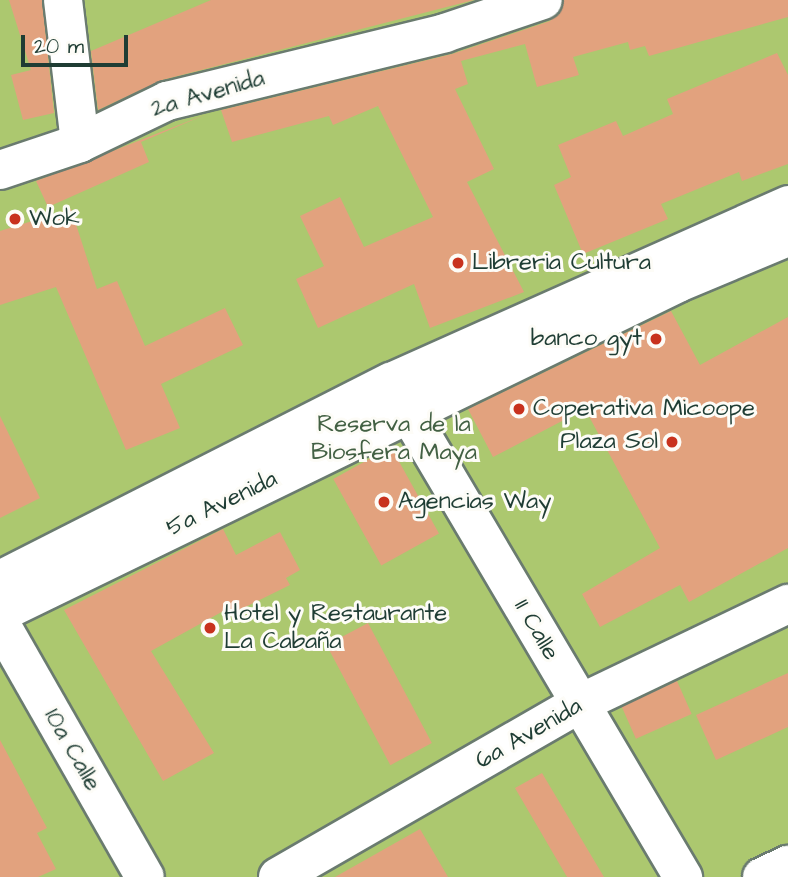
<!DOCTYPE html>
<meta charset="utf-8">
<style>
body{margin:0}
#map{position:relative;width:788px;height:877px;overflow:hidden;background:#f6efdc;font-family:"Architects Daughter",sans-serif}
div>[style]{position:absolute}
.green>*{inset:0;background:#acc86f;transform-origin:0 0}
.building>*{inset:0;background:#e2a27e;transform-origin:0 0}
.roads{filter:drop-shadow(2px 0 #6a7b6f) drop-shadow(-2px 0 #6a7b6f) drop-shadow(0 2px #6a7b6f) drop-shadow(0 -2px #6a7b6f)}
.street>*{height:38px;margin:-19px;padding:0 19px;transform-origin:19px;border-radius:19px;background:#fff}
.secondary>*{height:38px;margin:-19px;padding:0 19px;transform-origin:19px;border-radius:19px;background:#fff}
.dots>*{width:19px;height:19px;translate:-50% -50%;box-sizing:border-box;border:4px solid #fdfcf7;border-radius:50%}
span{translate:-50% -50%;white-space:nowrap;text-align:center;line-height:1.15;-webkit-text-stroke:6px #fdfcf7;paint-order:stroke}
.street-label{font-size:24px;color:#1f3d34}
.poi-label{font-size:24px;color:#1f3d34}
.left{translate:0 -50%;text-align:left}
.right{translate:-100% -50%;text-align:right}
.park-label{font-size:24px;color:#426043}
.scale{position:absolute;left:21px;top:35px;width:107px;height:32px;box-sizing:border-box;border:4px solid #1f3d34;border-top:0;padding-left:9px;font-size:21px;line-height:24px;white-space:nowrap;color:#1f3d34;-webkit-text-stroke:5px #fdfcf7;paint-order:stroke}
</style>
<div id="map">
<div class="green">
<i style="left:0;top:0;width:788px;height:877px"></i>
</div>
<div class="building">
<i style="clip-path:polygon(9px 0,42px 0,54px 113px,23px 120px,11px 75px,31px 70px)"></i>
<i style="clip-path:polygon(211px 0,474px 0,162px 80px,98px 110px,91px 51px)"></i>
<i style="clip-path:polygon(564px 0,788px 0,788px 17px,649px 56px,645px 46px,630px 50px,628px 42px,573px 57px,579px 75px,537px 87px,525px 44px,461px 61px,468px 84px,455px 89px,494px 169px,467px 182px,524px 292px,430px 328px,414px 284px,318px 328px,296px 279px,324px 266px,300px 216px,340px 197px,364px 247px,433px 217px,378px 106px,333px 125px,329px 116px,232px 142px,221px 110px,452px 54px,550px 21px)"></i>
<i style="clip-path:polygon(777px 53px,788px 75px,788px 164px,742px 181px,739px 172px,661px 204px,668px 219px,583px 254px,554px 185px,571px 177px,558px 145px,616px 121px,623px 136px,673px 114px,667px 99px)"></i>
<i style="clip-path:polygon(207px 114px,141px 142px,149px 162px,48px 207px,36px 181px)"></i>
<i style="clip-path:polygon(71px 209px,97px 289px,117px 281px,145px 346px,225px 308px,243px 345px,161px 384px,180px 428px,126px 450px,56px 287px,0 305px,0 231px)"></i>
<i style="clip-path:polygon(671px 311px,700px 365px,788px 317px,788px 548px,689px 602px,680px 585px,600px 627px,582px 594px,660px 548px,585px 409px,493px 457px,468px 409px)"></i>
<i style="clip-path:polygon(0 416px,40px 498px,0 518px)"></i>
<i style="left:391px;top:447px;width:99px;height:66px;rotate:61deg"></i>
<i style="clip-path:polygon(223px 529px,236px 555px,280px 532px,300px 570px,286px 578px,290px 585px,229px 615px,227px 609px,151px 651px,214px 753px,163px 781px,64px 610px)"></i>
<i style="left:368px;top:623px;width:136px;height:47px;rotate:62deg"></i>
<i style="clip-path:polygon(788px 673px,788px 727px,716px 760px,696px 715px)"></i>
<i style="left:677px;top:681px;width:36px;height:61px;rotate:66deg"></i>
<i style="clip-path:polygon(0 740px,47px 828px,37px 833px,56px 869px,38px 877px,0 877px)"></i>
<i style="clip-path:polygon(542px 773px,604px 877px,567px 877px,515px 788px)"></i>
<i style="clip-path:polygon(420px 829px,448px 877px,335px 877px)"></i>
</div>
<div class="roads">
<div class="street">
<i style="left:63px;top:0;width:144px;rotate:83.2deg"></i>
<i style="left:0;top:170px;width:84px;rotate:-18.6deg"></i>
<i style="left:80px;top:143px;width:97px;rotate:-25.8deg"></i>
<i style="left:167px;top:101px;width:286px;rotate:-13.7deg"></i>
<i style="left:445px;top:33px;width:103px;rotate:-18.6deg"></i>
<i style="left:392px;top:385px;width:572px;rotate:59.4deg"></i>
<i style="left:0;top:623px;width:292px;rotate:60.3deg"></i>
<i style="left:278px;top:877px;width:347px;rotate:-29.9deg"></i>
<i style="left:579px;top:704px;width:232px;rotate:-25.6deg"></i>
<i style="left:762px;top:877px;width:29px;rotate:-25deg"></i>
</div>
<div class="secondary">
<i style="left:0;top:580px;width:438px;rotate:-26.9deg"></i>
<i style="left:391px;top:382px;width:435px;rotate:-24deg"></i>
<i style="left:0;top:613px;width:754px;rotate:-25.95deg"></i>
<i style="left:678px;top:283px;width:119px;rotate:-22.7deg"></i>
</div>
</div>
<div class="dots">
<i style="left:15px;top:219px;background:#c8321e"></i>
<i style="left:458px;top:263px;background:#c8321e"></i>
<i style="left:656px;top:339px;background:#c8321e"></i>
<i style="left:519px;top:409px;background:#c8321e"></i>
<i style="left:672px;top:442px;background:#c8321e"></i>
<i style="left:384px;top:502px;background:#c8321e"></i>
<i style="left:210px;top:628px;background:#c8321e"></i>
</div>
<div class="street-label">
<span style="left:208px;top:94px;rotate:-16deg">2a Avenida</span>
<span style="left:222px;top:504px;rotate:-26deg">5a Avenida</span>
<span style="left:536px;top:630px;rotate:60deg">11 Calle</span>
<span style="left:529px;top:734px;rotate:-30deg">6a Avenida</span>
<span style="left:72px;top:750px;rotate:60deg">10a Calle</span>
</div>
<div class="poi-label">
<span class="left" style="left:29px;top:219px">Wok</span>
<span class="left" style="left:472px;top:263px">Libreria Cultura</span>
<span class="right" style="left:642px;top:339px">banco gyt</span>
<span class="left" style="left:533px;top:409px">Coperativa Micoope</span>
<span class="right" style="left:658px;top:442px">Plaza Sol</span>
<span class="left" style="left:398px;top:502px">Agencias Way</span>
<span class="left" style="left:224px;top:628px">Hotel y Restaurante<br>La Cabaña</span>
</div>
<div class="park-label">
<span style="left:394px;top:439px">Reserva de la<br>Biosfera Maya</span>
</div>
<div class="scale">20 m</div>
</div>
